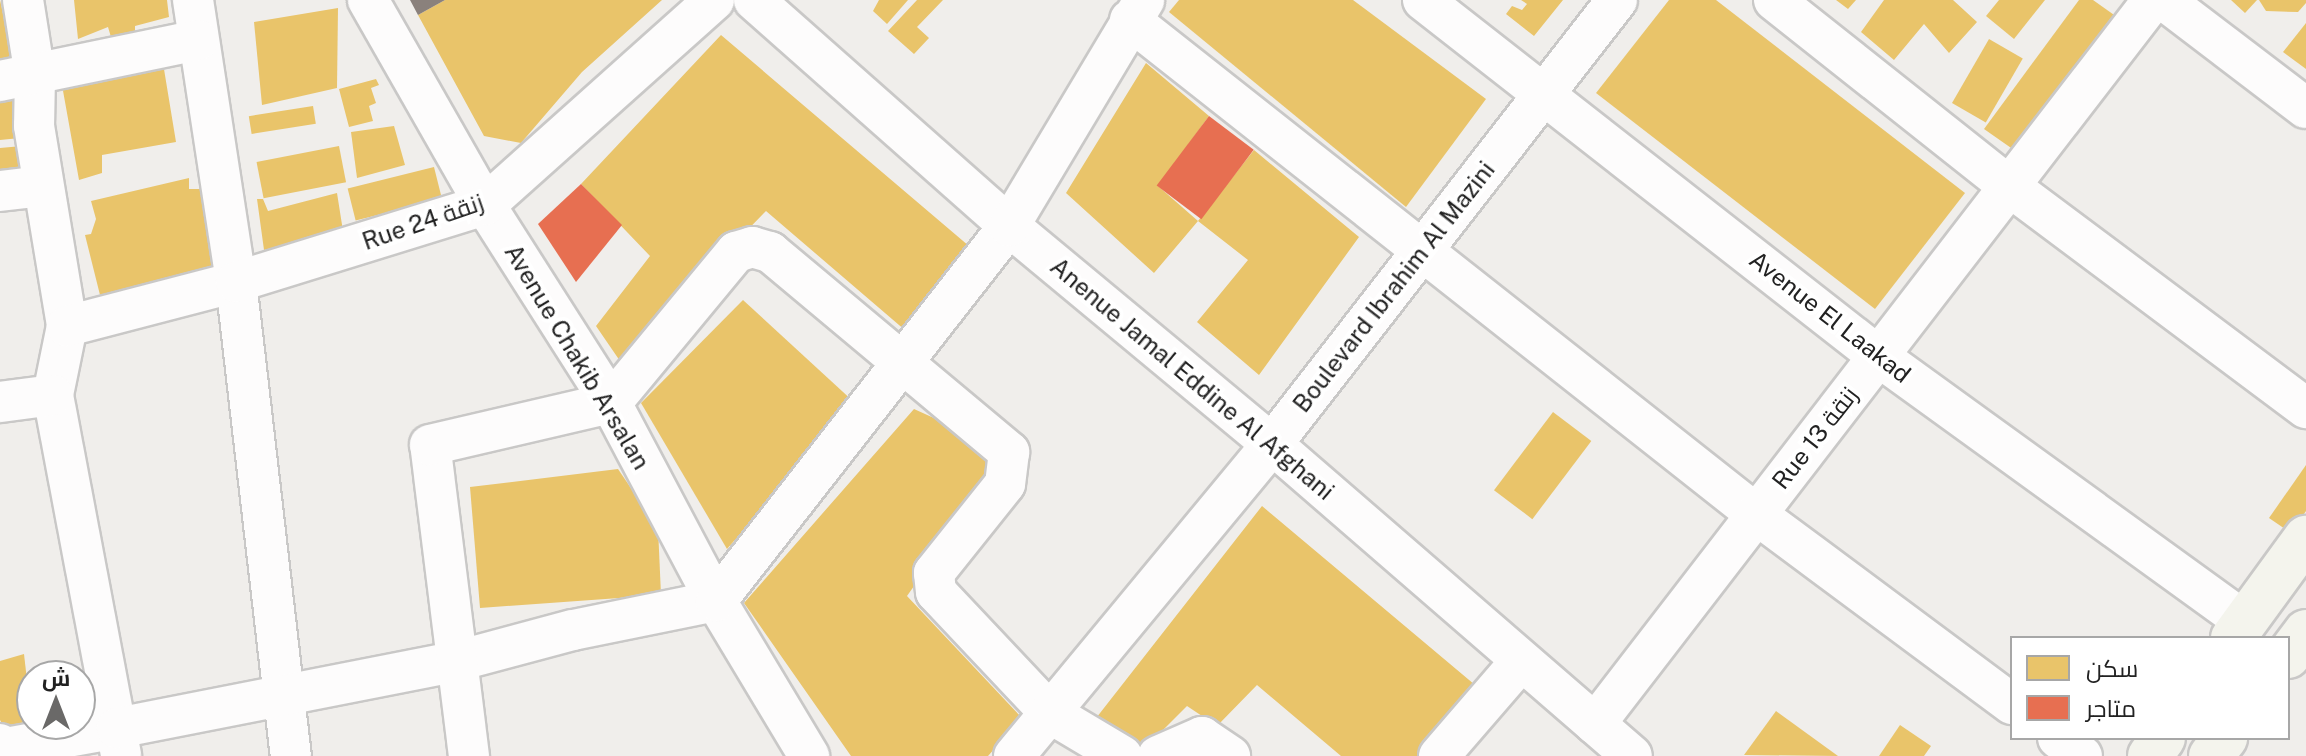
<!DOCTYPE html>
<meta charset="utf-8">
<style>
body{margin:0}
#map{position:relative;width:2306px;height:756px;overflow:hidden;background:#f0eeeb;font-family:"Public Sans",Cairo,sans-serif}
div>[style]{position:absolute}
.homes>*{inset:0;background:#e9c46a;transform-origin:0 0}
.shops>*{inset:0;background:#e76f51;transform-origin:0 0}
.industry>*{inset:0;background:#8a817c}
.roads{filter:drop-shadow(2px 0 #c9c8c7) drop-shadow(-2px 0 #c9c8c7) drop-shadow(0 2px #c9c8c7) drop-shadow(0 -2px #c9c8c7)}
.street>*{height:40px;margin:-20px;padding:0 20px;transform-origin:20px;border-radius:20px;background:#fdfcfc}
.secondary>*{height:44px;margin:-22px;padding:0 22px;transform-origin:22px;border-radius:22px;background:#f4f4ed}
span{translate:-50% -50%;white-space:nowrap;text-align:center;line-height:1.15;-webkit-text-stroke:8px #fff;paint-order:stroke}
.street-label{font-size:24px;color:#222}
.legend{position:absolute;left:2010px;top:636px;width:280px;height:104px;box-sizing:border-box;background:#fff;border:2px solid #a7a7a7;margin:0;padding:10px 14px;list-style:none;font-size:24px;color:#222}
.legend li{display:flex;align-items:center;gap:16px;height:40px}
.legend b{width:40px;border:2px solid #a7a7a7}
.north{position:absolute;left:16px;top:660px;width:80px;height:80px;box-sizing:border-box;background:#fff;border:2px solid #a7a7a7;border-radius:50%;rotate:0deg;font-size:22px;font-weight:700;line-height:32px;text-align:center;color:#222}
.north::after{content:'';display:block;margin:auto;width:28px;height:36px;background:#6a6968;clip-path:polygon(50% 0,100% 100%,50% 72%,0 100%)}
</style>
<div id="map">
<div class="homes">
<i style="clip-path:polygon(0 0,16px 71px,0 74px)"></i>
<i style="clip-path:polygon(74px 0,167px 0,169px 17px,135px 26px,135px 40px,113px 44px,108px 27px,78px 39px)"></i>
<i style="clip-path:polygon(445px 0,662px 0,582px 72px,521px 143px,484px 136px,418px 15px)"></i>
<i style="clip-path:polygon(879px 0,908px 0,887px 24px,873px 11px)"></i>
<i style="clip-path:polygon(917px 0,943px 0,917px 27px,929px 38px,914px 54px,888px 31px)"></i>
<i style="clip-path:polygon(1179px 0,1353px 0,1486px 99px,1406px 207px,1169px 12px)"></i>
<i style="clip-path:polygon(1521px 0,1563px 0,1534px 36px,1506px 14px,1512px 6px,1522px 10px,1527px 4px)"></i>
<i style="clip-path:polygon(1669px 0,1716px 0,1965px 193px,1875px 309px,1596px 93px)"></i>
<i style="clip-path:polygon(1836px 0,1856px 0,1848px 9px)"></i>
<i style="clip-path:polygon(1884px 0,1953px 0,1977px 22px,1949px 53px,1924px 24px,1894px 60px,1861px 32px)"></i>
<i style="clip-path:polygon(1999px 0,2045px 0,2014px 39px,1986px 16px)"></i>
<i style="clip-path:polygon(2079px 0,2093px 0,2124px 22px,2024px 157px,1984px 129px)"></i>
<i style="clip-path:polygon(2231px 0,2257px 0,2245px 13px)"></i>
<i style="clip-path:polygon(2259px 0,2306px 0,2306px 3px,2298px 12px,2266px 11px)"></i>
<i style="clip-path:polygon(338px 8px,337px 88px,262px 105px,254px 22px)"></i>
<i style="clip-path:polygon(2306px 23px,2306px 69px,2283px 52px)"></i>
<i style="clip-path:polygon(721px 35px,976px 252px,906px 331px,766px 211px,620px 361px,596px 326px,650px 256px,581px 184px)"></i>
<i style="left:1989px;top:39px;width:39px;height:74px;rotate:30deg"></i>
<i style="clip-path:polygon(162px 57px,176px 142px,102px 155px,102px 173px,79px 180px,60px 74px)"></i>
<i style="clip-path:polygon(1146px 63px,1209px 116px,1158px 186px,1198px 221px,1154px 273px,1066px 193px)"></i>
<i style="clip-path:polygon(376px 79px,379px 85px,371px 88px,376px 103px,369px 106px,373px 121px,349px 127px,339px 89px)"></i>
<i style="clip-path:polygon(15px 100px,20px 138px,0 140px,0 103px)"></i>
<i style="left:313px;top:106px;width:18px;height:65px;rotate:81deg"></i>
<i style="clip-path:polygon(394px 126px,405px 165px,357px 178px,351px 132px)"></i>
<i style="clip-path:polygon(22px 146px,27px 176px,0 178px,0 148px)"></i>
<i style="left:339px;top:146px;width:37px;height:84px;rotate:79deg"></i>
<i style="clip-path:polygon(1254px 150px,1359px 237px,1259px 375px,1197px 322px,1248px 260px,1198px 221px)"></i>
<i style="left:434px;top:167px;width:33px;height:89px;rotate:76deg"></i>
<i style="clip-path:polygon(189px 178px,189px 189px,206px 189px,218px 239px,210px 244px,218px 273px,102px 303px,85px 235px,91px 234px,96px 219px,91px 201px)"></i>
<i style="clip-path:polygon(337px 193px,343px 231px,264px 250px,257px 199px,263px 199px,268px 211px)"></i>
<i style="clip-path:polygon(743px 300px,855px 403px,727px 549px,641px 403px)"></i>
<i style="clip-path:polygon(914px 409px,1009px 452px,907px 596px,1022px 718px,988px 756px,851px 756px,744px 603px)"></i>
<i style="left:1553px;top:412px;width:48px;height:98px;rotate:37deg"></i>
<i style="clip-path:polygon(2306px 465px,2306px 511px,2291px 533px,2269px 518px)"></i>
<i style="clip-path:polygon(618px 469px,658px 528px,661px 595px,480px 608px,470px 487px)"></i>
<i style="clip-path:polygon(1262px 506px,1481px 690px,1424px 756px,1341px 756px,1257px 685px,1217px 726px,1187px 706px,1139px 754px,1093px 722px)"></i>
<i style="clip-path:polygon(24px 654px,32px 724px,8px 734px,0 720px,0 661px)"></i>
<i style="clip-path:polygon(1776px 711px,1838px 756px,1744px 755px)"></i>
<i style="clip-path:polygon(1900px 725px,1931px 746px,1924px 756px,1879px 756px)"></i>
</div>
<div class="shops">
<i style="left:1209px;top:116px;width:56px;height:87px;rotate:37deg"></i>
<i style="clip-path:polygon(581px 184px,622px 225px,576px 282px,538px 224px)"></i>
</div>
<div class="industry">
<i style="clip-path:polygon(410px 0,445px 0,418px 15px)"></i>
</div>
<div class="roads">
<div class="street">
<i style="left:23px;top:0;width:77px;rotate:81deg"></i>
<i style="left:35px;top:76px;width:50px;rotate:91.1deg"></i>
<i style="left:34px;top:126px;width:203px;rotate:80.6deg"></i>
<i style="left:67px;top:326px;width:70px;rotate:101.5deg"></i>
<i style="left:53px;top:395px;width:367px;rotate:79.3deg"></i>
<i style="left:193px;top:0;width:285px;rotate:81.3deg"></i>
<i style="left:236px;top:282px;width:477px;rotate:83.4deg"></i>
<i style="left:368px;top:0;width:236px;rotate:60.3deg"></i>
<i style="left:485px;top:205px;width:235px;rotate:57.5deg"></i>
<i style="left:611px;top:403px;width:224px;rotate:62.1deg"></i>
<i style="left:716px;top:601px;width:181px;rotate:59deg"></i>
<i style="left:754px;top:0;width:341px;rotate:41.5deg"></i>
<i style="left:1009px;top:226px;width:342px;rotate:39.7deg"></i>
<i style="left:1272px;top:444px;width:476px;rotate:40.9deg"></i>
<i style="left:1423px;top:0;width:578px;rotate:38.04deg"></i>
<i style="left:1878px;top:356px;width:453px;rotate:35.9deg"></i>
<i style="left:1774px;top:0;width:300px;rotate:38.4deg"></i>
<i style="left:2009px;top:186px;width:371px;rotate:36.8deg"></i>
<i style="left:2164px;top:0;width:178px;rotate:37.3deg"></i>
<i style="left:1130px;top:20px;width:797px;rotate:38.28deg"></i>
<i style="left:1756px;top:514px;width:319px;rotate:36.6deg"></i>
<i style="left:0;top:81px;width:202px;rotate:-11.7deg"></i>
<i style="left:0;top:191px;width:42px;rotate:-6.8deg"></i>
<i style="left:67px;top:326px;width:175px;rotate:-14.6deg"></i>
<i style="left:236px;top:282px;width:261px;rotate:-17.2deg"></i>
<i style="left:485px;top:205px;width:307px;rotate:-41.8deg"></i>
<i style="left:0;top:402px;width:53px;rotate:-7.5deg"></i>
<i style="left:1595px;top:724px;width:914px;rotate:-52.38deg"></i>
<i style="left:2058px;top:738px;width:30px;rotate:37deg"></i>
<i style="left:0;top:744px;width:7px;rotate:34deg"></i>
<i style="left:6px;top:748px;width:113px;rotate:-10.2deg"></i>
<i style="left:117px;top:728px;width:347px;rotate:-11.1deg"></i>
<i style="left:457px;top:661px;width:120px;rotate:-15deg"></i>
<i style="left:573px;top:630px;width:146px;rotate:-11.5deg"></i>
<i style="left:716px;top:601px;width:476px;rotate:-52deg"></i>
<i style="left:1009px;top:226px;width:263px;rotate:-59.1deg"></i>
<i style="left:469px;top:756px;width:313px;rotate:-97.1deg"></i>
<i style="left:430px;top:445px;width:186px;rotate:-13.1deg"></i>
<i style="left:611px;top:403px;width:196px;rotate:-50.4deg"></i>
<i style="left:736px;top:252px;width:17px;rotate:-17deg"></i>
<i style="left:752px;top:247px;width:19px;rotate:16deg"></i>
<i style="left:770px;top:252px;width:312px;rotate:39.9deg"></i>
<i style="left:1009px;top:452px;width:32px;rotate:97deg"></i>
<i style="left:1005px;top:484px;width:114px;rotate:128.6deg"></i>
<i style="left:934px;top:573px;width:19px;rotate:84deg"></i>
<i style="left:936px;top:592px;width:166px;rotate:46.7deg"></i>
<i style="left:1050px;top:713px;width:84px;rotate:30.8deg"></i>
<i style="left:1014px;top:756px;width:405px;rotate:-50.4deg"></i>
<i style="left:1272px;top:444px;width:562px;rotate:-52.15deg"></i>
<i style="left:1158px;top:756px;width:48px;rotate:-23.4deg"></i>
<i style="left:1202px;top:737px;width:34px;rotate:34deg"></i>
<i style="left:1439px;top:756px;width:124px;rotate:-49.2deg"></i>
</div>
<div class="secondary">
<i style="left:2233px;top:638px;width:124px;rotate:-53.9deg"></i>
<i style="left:2288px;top:656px;width:30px;rotate:-53deg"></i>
<i style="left:2150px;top:756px;width:22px;rotate:-54deg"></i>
<i style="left:2211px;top:756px;width:23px;rotate:-52deg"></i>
</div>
</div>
<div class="street-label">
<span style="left:423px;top:222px;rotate:-19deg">Rue 24 زنقة</span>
<span style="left:1394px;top:287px;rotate:-52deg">Boulevard Ibrahim Al Mazini</span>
<span style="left:1830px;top:317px;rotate:38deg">Avenue El Laakad</span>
<span style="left:577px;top:357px;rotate:59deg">Avenue Chakib Arsalan</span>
<span style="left:1192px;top:379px;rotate:40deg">Anenue Jamal Eddine Al Afghani</span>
<span style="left:1815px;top:438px;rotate:-52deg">Rue 13 زنقة</span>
</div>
<ul class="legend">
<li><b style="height:22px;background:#e9c46a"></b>سكن</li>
<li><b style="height:22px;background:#e76f51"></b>متاجر</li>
</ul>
<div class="north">ش</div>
</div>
